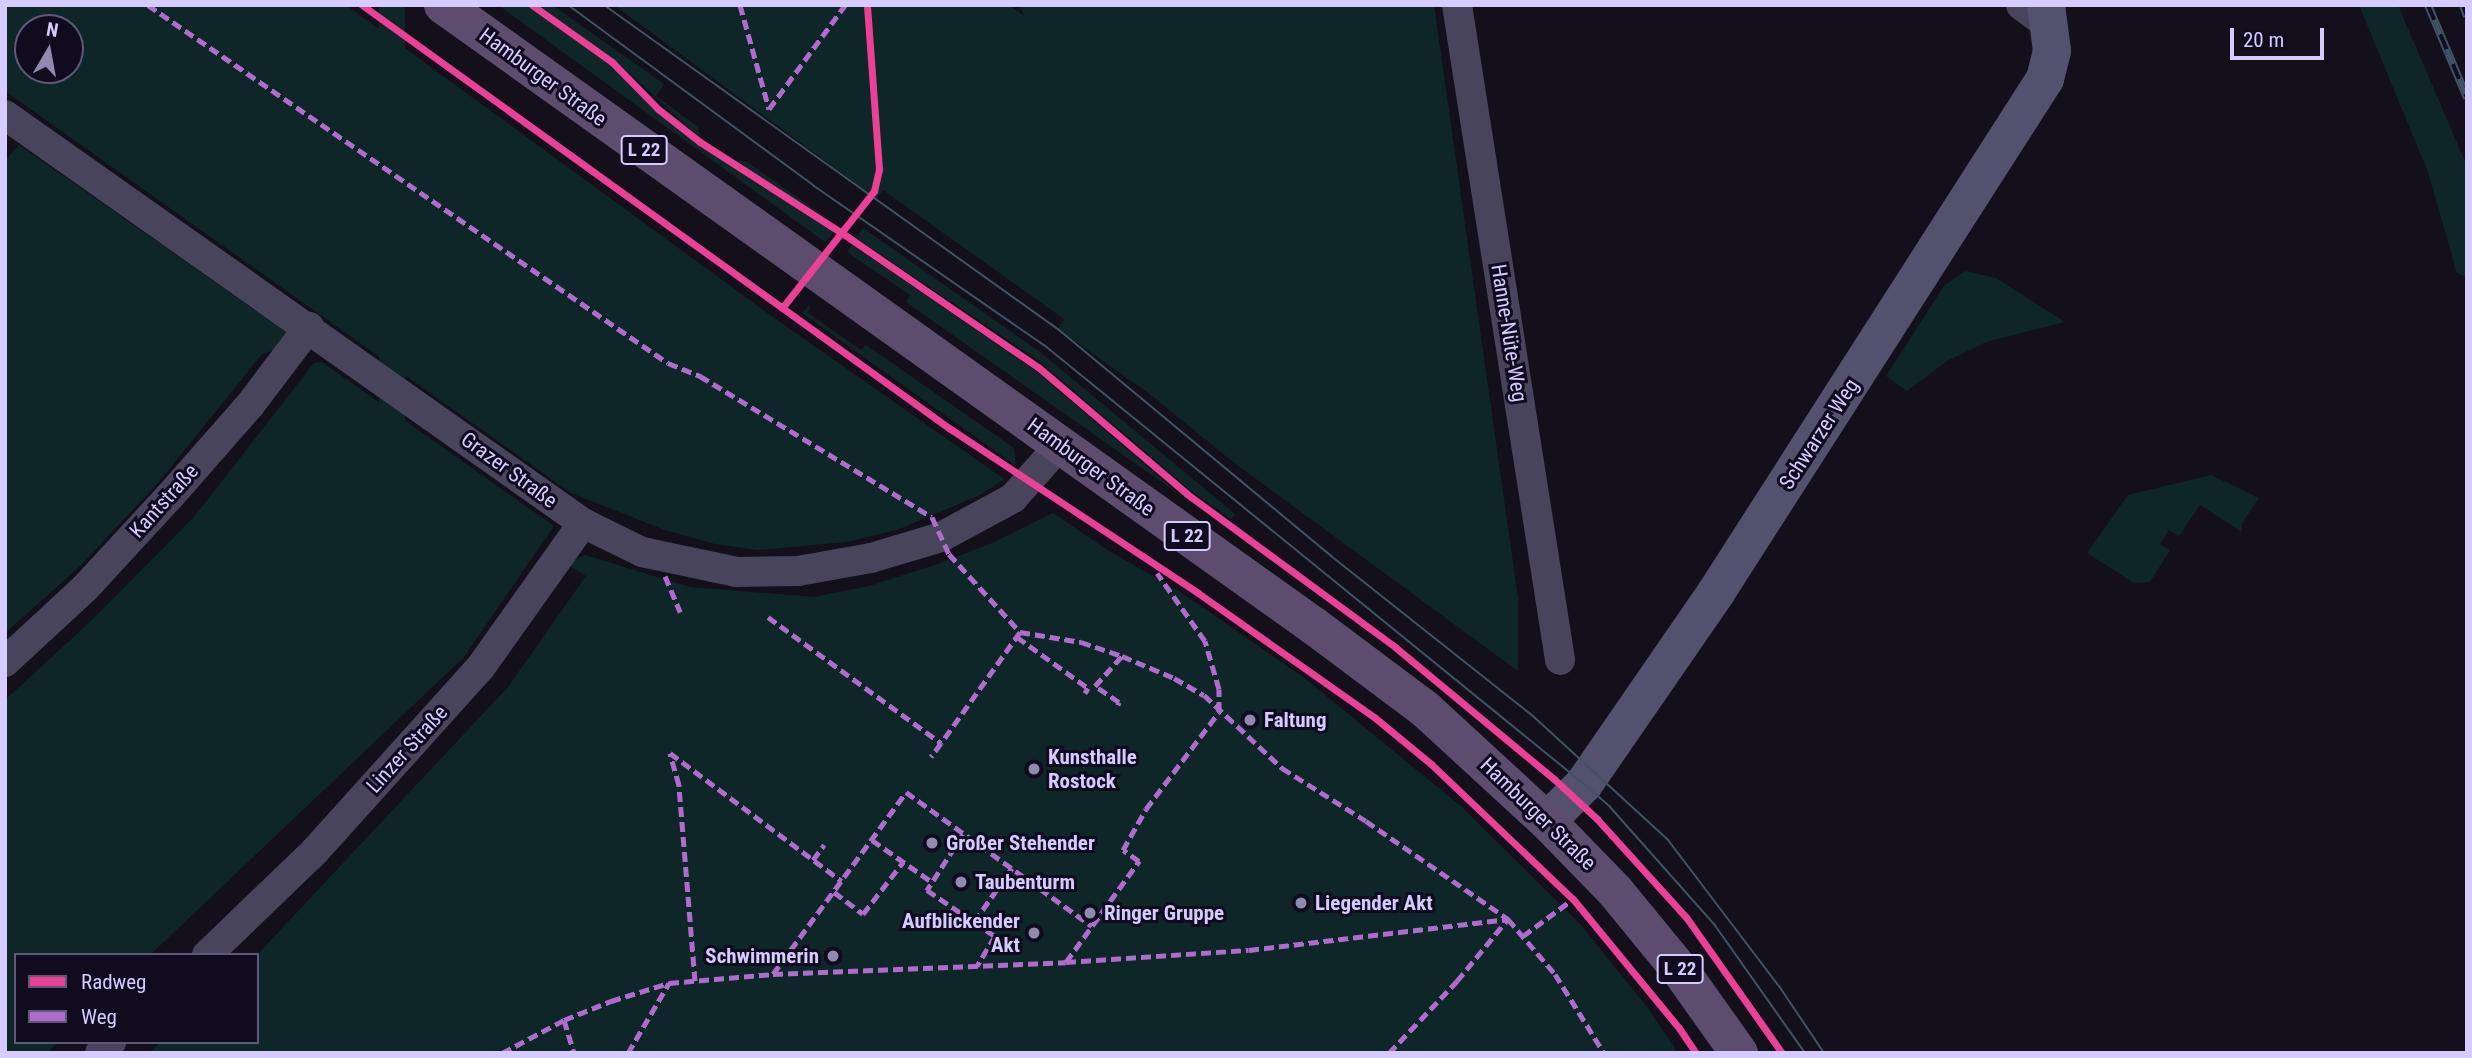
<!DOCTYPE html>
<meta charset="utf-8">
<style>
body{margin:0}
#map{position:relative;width:2472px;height:1058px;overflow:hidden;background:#13101b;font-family:"Roboto Condensed",sans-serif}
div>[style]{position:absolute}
.green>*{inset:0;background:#0f2629;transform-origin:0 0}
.street>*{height:30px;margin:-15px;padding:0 15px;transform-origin:15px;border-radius:15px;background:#47445c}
.secondary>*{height:38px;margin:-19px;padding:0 19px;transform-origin:19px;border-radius:19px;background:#54516f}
.primary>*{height:38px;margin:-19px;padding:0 19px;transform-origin:19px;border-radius:19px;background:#5c4d6e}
.tram>*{height:2px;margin:-1px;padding:0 1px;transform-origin:1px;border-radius:1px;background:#415266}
.rail>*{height:8px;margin-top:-4px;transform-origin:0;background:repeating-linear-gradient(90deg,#110b20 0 16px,#415266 0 32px);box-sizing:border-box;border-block:2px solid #415266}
.quiet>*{height:5px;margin-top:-2.5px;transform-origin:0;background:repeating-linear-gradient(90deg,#b06ccc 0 10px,transparent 0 15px)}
.cycleway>*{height:7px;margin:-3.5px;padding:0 3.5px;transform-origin:3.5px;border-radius:3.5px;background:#ea4096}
.dots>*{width:19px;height:19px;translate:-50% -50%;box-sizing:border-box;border:4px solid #110b20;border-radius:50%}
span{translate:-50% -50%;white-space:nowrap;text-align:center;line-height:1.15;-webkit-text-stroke:6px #110b20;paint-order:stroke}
.shield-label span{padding:2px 5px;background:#110b20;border:2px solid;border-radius:5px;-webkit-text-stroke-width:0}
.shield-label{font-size:19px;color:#d5cbff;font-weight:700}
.street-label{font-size:21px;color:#d5cbff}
.poi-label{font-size:21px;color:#d5cbff;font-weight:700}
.left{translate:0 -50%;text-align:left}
.right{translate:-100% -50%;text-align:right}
.frame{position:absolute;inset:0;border:7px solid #d5cbff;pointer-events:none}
.legend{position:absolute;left:14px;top:953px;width:245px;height:91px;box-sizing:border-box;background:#110b20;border:2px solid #5f5879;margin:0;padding:9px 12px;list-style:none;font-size:21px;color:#d5cbff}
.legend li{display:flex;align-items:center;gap:14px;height:35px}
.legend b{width:35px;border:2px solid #5f5879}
.north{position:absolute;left:14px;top:14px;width:70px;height:70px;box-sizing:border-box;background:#110b20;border:2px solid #5f5879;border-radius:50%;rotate:10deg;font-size:19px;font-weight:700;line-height:28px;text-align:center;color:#d5cbff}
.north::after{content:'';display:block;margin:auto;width:24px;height:32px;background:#918aaf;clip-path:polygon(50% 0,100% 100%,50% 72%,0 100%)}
.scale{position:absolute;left:2230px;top:28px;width:94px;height:32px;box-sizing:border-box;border:4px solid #d5cbff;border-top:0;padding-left:9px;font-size:21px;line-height:24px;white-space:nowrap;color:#d5cbff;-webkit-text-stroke:5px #110b20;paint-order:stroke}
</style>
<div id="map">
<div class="green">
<i style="clip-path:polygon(evenodd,5px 5px,346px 5px,770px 315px,1004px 479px,982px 494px,897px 530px,846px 542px,758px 550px,715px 544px,665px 530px,571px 493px,5px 91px,5px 5px,28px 28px,70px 28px,70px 70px,28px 70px,28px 28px)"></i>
<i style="left:379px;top:5px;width:26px;height:500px"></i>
<i style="clip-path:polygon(498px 5px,527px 5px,610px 62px,657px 111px,698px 144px,834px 232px,825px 242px)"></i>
<i style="clip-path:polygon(537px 5px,552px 5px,664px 84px,656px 96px,698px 127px,701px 139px,623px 67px)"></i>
<i style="clip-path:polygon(614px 5px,1009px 5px,1024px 16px,1020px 5px,1434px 5px,1518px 598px,1518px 671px,1233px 462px,1151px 395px,1058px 329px,1064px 319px,883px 190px,877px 199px)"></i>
<i style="clip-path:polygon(2359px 5px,2398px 5px,2467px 166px,2467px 277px,2457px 273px,2428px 172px)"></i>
<i style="clip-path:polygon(19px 145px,299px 341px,262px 354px,158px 483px,77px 569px,5px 633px,5px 161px)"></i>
<i style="clip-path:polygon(729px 159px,747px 162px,836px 224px)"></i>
<i style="clip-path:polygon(863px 228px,1040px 352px,1235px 514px,1231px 519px,1189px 489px,1038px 360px,856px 238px)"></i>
<i style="clip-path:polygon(852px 245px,1036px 371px,1180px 495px,906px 302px,910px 295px,847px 252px)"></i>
<i style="clip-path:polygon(1965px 271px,1996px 278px,2065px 322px,1986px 342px,1947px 361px,1907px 391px,1886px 376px,1944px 286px)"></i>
<i style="clip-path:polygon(810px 304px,808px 313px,861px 350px,866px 345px,1014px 448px,1016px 466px,802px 313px)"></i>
<i style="clip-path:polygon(322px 362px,554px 526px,464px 657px,150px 955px,16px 955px,16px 1042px,58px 1042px,47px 1053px,5px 1053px,5px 700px,91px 621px,194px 517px,314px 363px)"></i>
<i style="clip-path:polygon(2211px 475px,2259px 498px,2242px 523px,2242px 532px,2200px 505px,2179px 536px,2169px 530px,2160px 544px,2170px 550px,2150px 582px,2134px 583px,2087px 553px,2128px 495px)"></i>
<i style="clip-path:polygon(1053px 513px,1106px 549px,1182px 593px,1303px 677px,1463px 808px,1580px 924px,1647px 1007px,1678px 1053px,149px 1053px,161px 1042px,257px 1042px,257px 955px,508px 687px,586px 576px,570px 566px,574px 560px,585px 555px,690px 587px,814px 597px,869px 586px,935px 565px,992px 543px)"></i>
</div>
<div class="street">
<i style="left:1457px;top:5px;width:663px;rotate:81.06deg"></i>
<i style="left:2021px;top:5px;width:36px;rotate:37deg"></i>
<i style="left:5px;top:115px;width:707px;rotate:35.22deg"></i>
<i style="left:583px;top:523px;width:66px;rotate:26.2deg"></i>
<i style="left:642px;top:552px;width:97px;rotate:11.9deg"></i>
<i style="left:737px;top:572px;width:61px;rotate:-0.9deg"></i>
<i style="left:798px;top:571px;width:74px;rotate:-10.1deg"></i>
<i style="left:871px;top:558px;width:73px;rotate:-16.7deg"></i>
<i style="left:941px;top:537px;width:82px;rotate:-28.4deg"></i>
<i style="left:1013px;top:498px;width:72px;rotate:-48.4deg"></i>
<i style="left:5px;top:662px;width:109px;rotate:-42.8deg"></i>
<i style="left:85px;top:588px;width:125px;rotate:-47.3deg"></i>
<i style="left:170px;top:496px;width:121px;rotate:-48.7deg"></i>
<i style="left:250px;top:405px;width:98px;rotate:-52.9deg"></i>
<i style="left:207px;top:955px;width:150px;rotate:-43.9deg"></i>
<i style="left:315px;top:851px;width:246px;rotate:-48deg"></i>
<i style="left:480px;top:668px;width:178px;rotate:-54.6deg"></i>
<i style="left:100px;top:1053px;width:16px;rotate:-45deg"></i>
</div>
<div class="secondary">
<i style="left:1547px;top:821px;width:52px;rotate:-45deg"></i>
<i style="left:1584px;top:784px;width:234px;rotate:-55.4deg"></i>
<i style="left:1717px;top:591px;width:608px;rotate:-57.36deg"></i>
<i style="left:2045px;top:79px;width:29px;rotate:-76deg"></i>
<i style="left:2052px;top:51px;width:46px;rotate:-97.4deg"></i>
</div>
<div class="primary">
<i style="left:443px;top:5px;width:1070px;rotate:35.49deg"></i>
<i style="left:1314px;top:626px;width:139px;rotate:36.8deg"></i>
<i style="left:1425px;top:709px;width:166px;rotate:42.6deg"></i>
<i style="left:1547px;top:821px;width:98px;rotate:45.8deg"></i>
<i style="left:1615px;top:891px;width:102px;rotate:50.6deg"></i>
<i style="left:1680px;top:970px;width:102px;rotate:54.6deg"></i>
</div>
<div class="tram">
<i style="left:568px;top:5px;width:305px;rotate:36.3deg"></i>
<i style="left:814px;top:186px;width:280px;rotate:34.7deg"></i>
<i style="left:1044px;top:345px;width:696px;rotate:39.11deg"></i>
<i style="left:1584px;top:784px;width:35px;rotate:41deg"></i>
<i style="left:1610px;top:807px;width:157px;rotate:48.4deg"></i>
<i style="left:1714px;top:924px;width:158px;rotate:54.8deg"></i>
<i style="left:604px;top:5px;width:559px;rotate:35.54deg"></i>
<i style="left:1059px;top:330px;width:354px;rotate:39.7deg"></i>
<i style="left:1331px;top:556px;width:259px;rotate:38.4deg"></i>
<i style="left:1534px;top:717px;width:182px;rotate:42.5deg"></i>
<i style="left:1668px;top:840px;width:187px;rotate:52.8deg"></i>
<i style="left:1781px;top:989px;width:77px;rotate:56.1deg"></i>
</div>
<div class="rail">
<i style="left:2428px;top:5px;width:101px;rotate:67.2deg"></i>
<i style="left:2463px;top:5px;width:12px;rotate:70deg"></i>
</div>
<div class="quiet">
<i style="left:148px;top:5px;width:631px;rotate:34.55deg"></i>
<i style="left:668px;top:363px;width:35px;rotate:22deg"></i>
<i style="left:700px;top:376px;width:271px;rotate:31.3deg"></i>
<i style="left:932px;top:517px;width:41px;rotate:65.3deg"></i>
<i style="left:949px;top:554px;width:105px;rotate:47.7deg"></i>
<i style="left:1020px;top:632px;width:136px;rotate:125.4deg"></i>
<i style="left:740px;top:5px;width:108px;rotate:74.4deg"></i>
<i style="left:769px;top:109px;width:129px;rotate:-53.8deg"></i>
<i style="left:665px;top:576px;width:39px;rotate:67deg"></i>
<i style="left:768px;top:617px;width:214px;rotate:36.1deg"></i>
<i style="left:941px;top:743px;width:17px;rotate:126deg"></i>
<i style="left:1020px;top:632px;width:62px;rotate:9.3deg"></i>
<i style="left:1081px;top:642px;width:43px;rotate:18.9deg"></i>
<i style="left:1122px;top:656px;width:56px;rotate:22.9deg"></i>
<i style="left:1174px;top:678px;width:34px;rotate:30deg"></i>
<i style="left:1204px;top:695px;width:107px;rotate:43.1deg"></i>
<i style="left:1282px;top:768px;width:99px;rotate:32.2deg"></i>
<i style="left:1366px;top:821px;width:173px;rotate:34.6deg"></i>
<i style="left:1508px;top:919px;width:72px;rotate:49.5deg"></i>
<i style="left:1555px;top:974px;width:93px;rotate:58.2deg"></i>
<i style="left:1017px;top:637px;width:87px;rotate:35.7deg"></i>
<i style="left:1088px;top:688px;width:6px;rotate:121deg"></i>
<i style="left:1118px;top:705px;width:3px;rotate:-72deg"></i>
<i style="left:1119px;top:702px;width:29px;rotate:-146deg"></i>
<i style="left:1095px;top:686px;width:40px;rotate:-48deg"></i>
<i style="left:963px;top:834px;width:67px;rotate:122.7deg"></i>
<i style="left:927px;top:890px;width:57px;rotate:34.2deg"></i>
<i style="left:974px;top:922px;width:66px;rotate:-54.9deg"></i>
<i style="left:872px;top:840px;width:73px;rotate:35deg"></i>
<i style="left:813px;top:860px;width:19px;rotate:-54deg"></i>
<i style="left:834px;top:892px;width:36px;rotate:37deg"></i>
<i style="left:863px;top:914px;width:66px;rotate:-52.4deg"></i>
<i style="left:974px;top:922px;width:25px;rotate:34deg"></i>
<i style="left:995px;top:936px;width:35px;rotate:121deg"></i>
<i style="left:1523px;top:936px;width:62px;rotate:-36.5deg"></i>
<i style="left:1066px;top:962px;width:125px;rotate:-54.1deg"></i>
<i style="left:1139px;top:861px;width:19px;rotate:-145deg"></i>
<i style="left:1123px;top:850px;width:47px;rotate:-60.7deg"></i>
<i style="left:1146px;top:809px;width:121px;rotate:-53deg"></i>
<i style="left:1219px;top:712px;width:23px;rotate:-90deg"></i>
<i style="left:1219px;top:689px;width:50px;rotate:-106.3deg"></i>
<i style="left:1205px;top:641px;width:83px;rotate:-125.2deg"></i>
<i style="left:773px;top:974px;width:225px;rotate:-53.8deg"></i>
<i style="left:906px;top:792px;width:229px;rotate:35.8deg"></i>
<i style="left:695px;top:981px;width:197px;rotate:-94.7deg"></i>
<i style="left:679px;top:785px;width:33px;rotate:-106deg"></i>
<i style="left:670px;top:753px;width:214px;rotate:36.7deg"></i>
<i style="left:564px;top:1020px;width:34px;rotate:73deg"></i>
<i style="left:502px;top:1053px;width:70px;rotate:-28deg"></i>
<i style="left:564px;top:1020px;width:51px;rotate:-22deg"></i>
<i style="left:611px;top:1001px;width:61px;rotate:-17.2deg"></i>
<i style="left:669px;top:983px;width:104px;rotate:-4.9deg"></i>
<i style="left:773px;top:974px;width:293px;rotate:-2.3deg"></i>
<i style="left:1066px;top:962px;width:183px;rotate:-3.8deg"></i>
<i style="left:1249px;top:950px;width:261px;rotate:-6.8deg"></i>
<i style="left:628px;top:1053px;width:81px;rotate:-59.6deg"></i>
<i style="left:1389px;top:1053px;width:99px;rotate:-46.6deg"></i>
<i style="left:1457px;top:981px;width:80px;rotate:-50.6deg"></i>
</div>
<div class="cycleway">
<i style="left:362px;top:5px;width:724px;rotate:35.78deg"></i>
<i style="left:949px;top:428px;width:299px;rotate:33.5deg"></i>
<i style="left:1198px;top:593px;width:215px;rotate:35.2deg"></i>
<i style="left:1374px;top:717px;width:74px;rotate:39.5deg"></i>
<i style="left:1431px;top:764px;width:196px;rotate:43.6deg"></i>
<i style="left:1573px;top:899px;width:167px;rotate:50.6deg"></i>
<i style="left:1679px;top:1028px;width:30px;rotate:56deg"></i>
<i style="left:532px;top:5px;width:98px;rotate:35.5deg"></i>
<i style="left:612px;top:62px;width:66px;rotate:45.6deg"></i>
<i style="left:658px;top:109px;width:53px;rotate:38.2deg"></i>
<i style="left:700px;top:142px;width:169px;rotate:32.7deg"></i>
<i style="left:842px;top:233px;width:237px;rotate:34.4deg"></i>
<i style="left:1038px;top:367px;width:196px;rotate:40.4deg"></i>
<i style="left:1187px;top:494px;width:258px;rotate:36.3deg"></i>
<i style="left:1395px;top:647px;width:207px;rotate:39.7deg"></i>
<i style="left:1554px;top:779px;width:59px;rotate:42.9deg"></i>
<i style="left:1597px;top:819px;width:132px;rotate:47.8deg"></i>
<i style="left:1686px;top:917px;width:166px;rotate:54.8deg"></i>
<i style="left:782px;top:308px;width:149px;rotate:-51.8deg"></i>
<i style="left:874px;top:191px;width:23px;rotate:-77deg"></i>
<i style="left:879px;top:169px;width:164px;rotate:-94.2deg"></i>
</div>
<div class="dots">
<i style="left:1250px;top:720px;background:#918aaf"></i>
<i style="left:1034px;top:769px;background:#918aaf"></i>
<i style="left:932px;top:843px;background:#918aaf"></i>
<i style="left:961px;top:882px;background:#918aaf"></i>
<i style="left:1301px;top:903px;background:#918aaf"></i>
<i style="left:1090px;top:913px;background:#918aaf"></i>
<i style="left:1034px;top:933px;background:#918aaf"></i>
<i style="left:833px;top:956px;background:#918aaf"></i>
</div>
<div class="shield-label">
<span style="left:644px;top:150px">L 22</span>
<span style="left:1187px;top:536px">L 22</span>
<span style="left:1680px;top:969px">L 22</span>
</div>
<div class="street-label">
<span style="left:543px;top:77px;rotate:36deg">Hamburger Straße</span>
<span style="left:1509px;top:333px;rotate:81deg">Hanne-Nüte-Weg</span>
<span style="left:1819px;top:434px;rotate:-57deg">Schwarzer Weg</span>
<span style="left:1091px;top:467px;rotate:36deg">Hamburger Straße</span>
<span style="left:509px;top:470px;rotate:36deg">Grazer Straße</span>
<span style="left:164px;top:501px;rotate:-48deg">Kantstraße</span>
<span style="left:407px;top:749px;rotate:-48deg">Linzer Straße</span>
<span style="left:1538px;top:814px;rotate:44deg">Hamburger Straße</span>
</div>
<div class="poi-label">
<span class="left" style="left:1264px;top:720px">Faltung</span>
<span class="left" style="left:1048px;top:769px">Kunsthalle<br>Rostock</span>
<span class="left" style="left:946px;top:843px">Großer Stehender</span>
<span class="left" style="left:975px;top:882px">Taubenturm</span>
<span class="left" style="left:1315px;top:903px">Liegender Akt</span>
<span class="left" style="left:1104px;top:913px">Ringer Gruppe</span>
<span class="right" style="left:1020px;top:933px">Aufblickender<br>Akt</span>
<span class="right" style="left:819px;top:956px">Schwimmerin</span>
</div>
<div class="frame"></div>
<ul class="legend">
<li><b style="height:9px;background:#ea4096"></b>Radweg</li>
<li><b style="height:9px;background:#b06ccc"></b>Weg</li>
</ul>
<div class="north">N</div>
<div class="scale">20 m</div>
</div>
